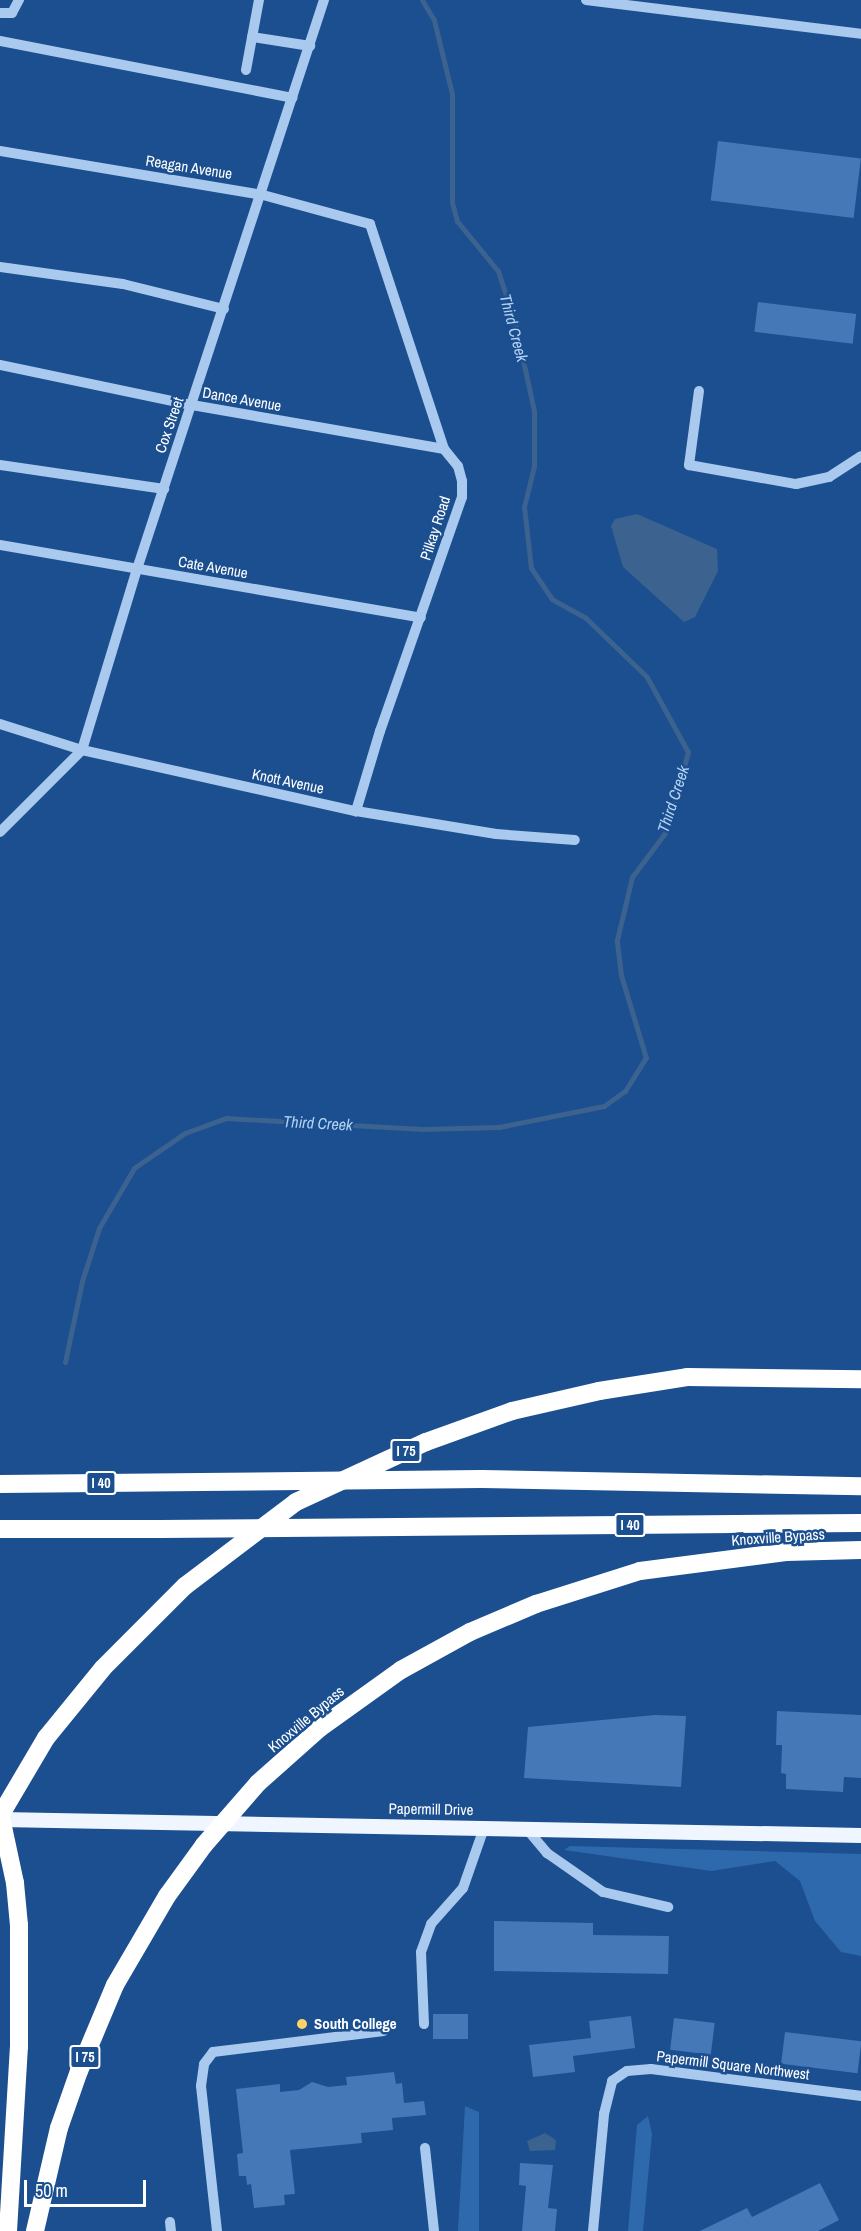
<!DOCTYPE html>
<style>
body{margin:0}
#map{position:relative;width:861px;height:2231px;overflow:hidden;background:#1b4f8f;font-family:"Archivo Narrow",sans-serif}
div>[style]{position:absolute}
.green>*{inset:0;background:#2e69ad}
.water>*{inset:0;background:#3c6290}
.stream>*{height:5px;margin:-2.5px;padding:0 2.5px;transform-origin:2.5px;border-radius:2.5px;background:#3c6290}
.building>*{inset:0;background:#4478b7;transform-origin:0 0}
.minor>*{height:10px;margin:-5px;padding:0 5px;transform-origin:5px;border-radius:5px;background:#a9c9ee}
.major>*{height:15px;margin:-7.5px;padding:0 7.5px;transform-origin:7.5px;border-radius:7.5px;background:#f0f6ff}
.highway>*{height:18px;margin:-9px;padding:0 9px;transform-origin:9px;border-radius:9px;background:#fff}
.highway-bridge>*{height:18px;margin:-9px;padding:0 9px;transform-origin:9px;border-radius:9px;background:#fff}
.dots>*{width:16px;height:16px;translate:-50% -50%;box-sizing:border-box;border:3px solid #1b4f8f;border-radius:50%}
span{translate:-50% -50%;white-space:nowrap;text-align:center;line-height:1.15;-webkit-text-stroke:5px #1b4f8f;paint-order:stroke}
.shield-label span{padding:2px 4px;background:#1b4f8f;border:2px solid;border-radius:4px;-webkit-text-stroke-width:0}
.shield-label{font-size:14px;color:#fff;font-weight:700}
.street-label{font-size:15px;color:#fff}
.poi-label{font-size:15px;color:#fff;font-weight:700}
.left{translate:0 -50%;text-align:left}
.water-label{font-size:16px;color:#b5d3f5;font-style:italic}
.scale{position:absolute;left:24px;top:2180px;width:122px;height:27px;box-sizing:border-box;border:3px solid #fff;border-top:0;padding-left:8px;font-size:18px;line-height:21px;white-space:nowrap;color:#fff;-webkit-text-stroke:4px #1b4f8f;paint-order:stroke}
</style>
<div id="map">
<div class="green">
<i style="clip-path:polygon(570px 1846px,861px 1854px,861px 1956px,841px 1952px,815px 1921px,800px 1881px,775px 1861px,711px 1871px,564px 1850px)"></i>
<i style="clip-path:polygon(465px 2106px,479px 2112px,479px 2231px,458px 2231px)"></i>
<i style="clip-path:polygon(648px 2116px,652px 2134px,643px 2231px,628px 2231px,637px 2125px)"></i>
</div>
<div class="water">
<i style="clip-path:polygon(637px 514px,717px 549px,718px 571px,695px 617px,684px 622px,623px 567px,611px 526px,615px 519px)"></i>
<i style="clip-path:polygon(545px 2133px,556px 2140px,555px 2150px,530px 2151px,527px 2141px)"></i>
</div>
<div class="stream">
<i style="left:65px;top:1362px;width:83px;rotate:-78.1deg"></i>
<i style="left:82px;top:1281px;width:56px;rotate:-72.2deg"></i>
<i style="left:99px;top:1228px;width:69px;rotate:-59.7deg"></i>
<i style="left:134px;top:1168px;width:62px;rotate:-34.5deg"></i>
<i style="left:185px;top:1133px;width:44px;rotate:-20.1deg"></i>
<i style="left:226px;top:1118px;width:197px;rotate:3.2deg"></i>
<i style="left:423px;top:1129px;width:76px;rotate:-1.5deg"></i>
<i style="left:499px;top:1127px;width:107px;rotate:-11.3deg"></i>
<i style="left:604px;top:1106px;width:26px;rotate:-36deg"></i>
<i style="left:625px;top:1091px;width:39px;rotate:-58deg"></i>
<i style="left:646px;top:1058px;width:87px;rotate:-106.8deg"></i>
<i style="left:621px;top:975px;width:35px;rotate:-97deg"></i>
<i style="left:617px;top:940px;width:65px;rotate:-76.6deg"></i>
<i style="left:632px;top:877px;width:55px;rotate:-53.1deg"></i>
<i style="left:665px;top:833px;width:84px;rotate:-74.1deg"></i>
<i style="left:688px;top:752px;width:85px;rotate:-118.7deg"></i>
<i style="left:647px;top:677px;width:85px;rotate:-136deg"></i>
<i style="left:586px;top:618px;width:39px;rotate:-151deg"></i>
<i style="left:552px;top:599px;width:37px;rotate:-124deg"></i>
<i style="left:531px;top:568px;width:61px;rotate:-96.5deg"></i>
<i style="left:524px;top:507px;width:42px;rotate:-76.3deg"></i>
<i style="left:534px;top:466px;width:55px;rotate:-90deg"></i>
<i style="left:534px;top:411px;width:90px;rotate:-102.2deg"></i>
<i style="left:515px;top:323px;width:55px;rotate:-108.1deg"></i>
<i style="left:498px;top:271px;width:65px;rotate:-129.4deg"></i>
<i style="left:457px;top:221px;width:20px;rotate:-105deg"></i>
<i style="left:452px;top:202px;width:108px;rotate:-90deg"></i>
<i style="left:452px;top:94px;width:76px;rotate:-103.7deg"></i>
<i style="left:434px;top:20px;width:23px;rotate:-121deg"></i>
</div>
<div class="building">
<i style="left:718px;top:141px;width:144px;height:60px;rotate:7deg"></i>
<i style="left:758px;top:302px;width:99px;height:30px;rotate:7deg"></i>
<i style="clip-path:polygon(777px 1711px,861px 1715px,861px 1778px,844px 1777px,843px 1792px,786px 1789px,786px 1774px,781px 1773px,782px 1745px,776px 1745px)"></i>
<i style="clip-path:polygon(655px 1715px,686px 1716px,681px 1787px,524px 1778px,528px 1727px)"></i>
<i style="clip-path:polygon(494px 1921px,593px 1923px,593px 1935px,669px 1936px,668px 1974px,494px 1971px)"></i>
<i style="left:433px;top:2014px;width:35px;height:25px"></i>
<i style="clip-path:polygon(631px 2016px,635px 2048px,573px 2056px,575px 2072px,533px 2077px,529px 2045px,591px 2038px,589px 2021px)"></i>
<i style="left:674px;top:2018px;width:41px;height:32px;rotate:7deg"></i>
<i style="left:785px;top:2032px;width:77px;height:32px;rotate:7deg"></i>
<i style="clip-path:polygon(394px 2072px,396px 2084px,402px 2083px,404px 2103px,424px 2101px,426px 2115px,392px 2118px,393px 2130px,361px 2133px,362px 2143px,290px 2150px,295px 2194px,284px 2195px,285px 2205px,254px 2208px,251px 2184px,247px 2185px,246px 2176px,239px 2176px,237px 2154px,243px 2153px,236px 2089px,280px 2084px,280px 2092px,299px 2090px,312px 2082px,328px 2087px,347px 2085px,346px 2077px)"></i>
<i style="clip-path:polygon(520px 2163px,553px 2165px,548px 2208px,557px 2209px,555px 2231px,522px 2231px,526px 2186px,519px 2185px)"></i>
<i style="clip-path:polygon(820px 2183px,839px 2220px,818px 2231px,700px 2231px,747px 2208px,752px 2217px)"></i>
</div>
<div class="minor">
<i style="left:586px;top:0;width:277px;rotate:7deg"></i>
<i style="left:0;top:13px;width:12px"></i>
<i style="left:12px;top:13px;width:15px;rotate:-62deg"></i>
<i style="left:252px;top:37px;width:59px;rotate:8.8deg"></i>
<i style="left:0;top:41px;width:298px;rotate:11deg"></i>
<i style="left:246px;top:70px;width:71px;rotate:-79.5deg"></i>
<i style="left:0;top:151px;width:267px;rotate:9.5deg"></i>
<i style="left:263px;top:195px;width:111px;rotate:15.2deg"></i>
<i style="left:370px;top:224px;width:237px;rotate:71.8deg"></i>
<i style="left:444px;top:449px;width:22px;rotate:51deg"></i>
<i style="left:458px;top:466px;width:16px;rotate:75deg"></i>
<i style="left:462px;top:481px;width:16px;rotate:90deg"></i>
<i style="left:462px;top:497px;width:248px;rotate:109.3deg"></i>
<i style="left:380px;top:731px;width:84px;rotate:106.7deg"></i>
<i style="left:0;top:267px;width:124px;rotate:7.9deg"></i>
<i style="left:123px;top:284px;width:104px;rotate:13.9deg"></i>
<i style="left:0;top:365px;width:196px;rotate:11.8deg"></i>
<i style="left:192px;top:405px;width:256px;rotate:9.9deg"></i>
<i style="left:699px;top:391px;width:75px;rotate:97.7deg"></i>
<i style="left:689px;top:465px;width:109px;rotate:10.1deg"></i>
<i style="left:796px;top:484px;width:34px;rotate:-12deg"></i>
<i style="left:829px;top:477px;width:38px;rotate:-33deg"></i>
<i style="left:0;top:465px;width:166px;rotate:8.3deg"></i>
<i style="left:0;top:545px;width:427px;rotate:9.8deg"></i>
<i style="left:0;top:724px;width:86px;rotate:17.6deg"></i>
<i style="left:82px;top:750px;width:281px;rotate:12.6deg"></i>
<i style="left:356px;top:811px;width:142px;rotate:9.3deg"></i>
<i style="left:496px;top:834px;width:79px;rotate:4.3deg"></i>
<i style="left:0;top:832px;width:116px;rotate:-45deg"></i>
<i style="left:82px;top:750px;width:189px;rotate:-73.1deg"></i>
<i style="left:137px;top:569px;width:599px;rotate:-71.81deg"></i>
<i style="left:526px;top:1828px;width:33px;rotate:50deg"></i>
<i style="left:547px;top:1853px;width:68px;rotate:34.9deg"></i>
<i style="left:603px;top:1892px;width:67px;rotate:13deg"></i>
<i style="left:424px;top:2024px;width:72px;rotate:-92.4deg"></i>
<i style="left:421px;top:1952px;width:30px;rotate:-70deg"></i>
<i style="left:431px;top:1924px;width:48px;rotate:-48.4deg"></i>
<i style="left:463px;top:1888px;width:64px;rotate:-70.7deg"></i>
<i style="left:425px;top:2148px;width:83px;rotate:83.8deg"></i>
<i style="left:170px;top:2222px;width:9px;rotate:84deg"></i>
<i style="left:217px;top:2231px;width:146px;rotate:-96.3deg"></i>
<i style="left:201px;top:2086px;width:22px;rotate:-82deg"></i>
<i style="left:204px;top:2064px;width:15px;rotate:-53deg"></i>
<i style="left:213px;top:2052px;width:172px;rotate:-7deg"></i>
<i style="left:593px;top:2231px;width:118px;rotate:-84.6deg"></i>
<i style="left:604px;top:2114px;width:34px;rotate:-76deg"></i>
<i style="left:612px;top:2081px;width:18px;rotate:-34deg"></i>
<i style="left:627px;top:2071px;width:24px;rotate:-5deg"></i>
<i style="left:651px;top:2069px;width:212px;rotate:7.3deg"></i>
</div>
<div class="major">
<i style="left:0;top:1819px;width:861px;rotate:1.06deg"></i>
</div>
<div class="highway">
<i style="left:482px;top:1479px;width:379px;rotate:1.1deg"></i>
<i style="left:0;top:1484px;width:201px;rotate:-0.6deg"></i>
<i style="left:399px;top:1527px;width:462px;rotate:-0.5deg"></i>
<i style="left:0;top:1529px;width:160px"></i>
<i style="left:320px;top:1728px;width:100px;rotate:-35.6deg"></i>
<i style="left:401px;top:1670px;width:79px;rotate:-28.8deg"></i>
<i style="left:470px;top:1632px;width:72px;rotate:-23deg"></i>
<i style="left:536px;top:1604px;width:109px;rotate:-17.6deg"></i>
<i style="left:640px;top:1571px;width:147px;rotate:-7.4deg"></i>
<i style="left:786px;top:1552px;width:75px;rotate:-1.5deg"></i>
<i style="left:0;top:1816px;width:91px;rotate:-59.5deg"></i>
<i style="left:46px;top:1738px;width:90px;rotate:-50.8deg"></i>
<i style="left:103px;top:1668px;width:116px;rotate:-45deg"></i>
<i style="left:185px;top:1586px;width:139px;rotate:-37.1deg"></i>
<i style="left:296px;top:1502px;width:143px;rotate:-24.8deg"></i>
<i style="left:426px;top:1442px;width:91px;rotate:-19.8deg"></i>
<i style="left:512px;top:1411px;width:89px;rotate:-12.9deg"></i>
<i style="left:599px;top:1391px;width:89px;rotate:-9deg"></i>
<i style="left:687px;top:1377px;width:174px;rotate:0.7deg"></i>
<i style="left:8px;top:2231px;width:184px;rotate:-86.6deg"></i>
<i style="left:19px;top:2047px;width:122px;rotate:-90deg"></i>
<i style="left:35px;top:2231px;width:106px;rotate:-76.9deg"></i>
<i style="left:59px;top:2128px;width:60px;rotate:-70.7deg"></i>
<i style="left:79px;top:2071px;width:93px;rotate:-67.3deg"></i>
<i style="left:115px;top:1985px;width:103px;rotate:-59.7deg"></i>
</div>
<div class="highway-bridge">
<i style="left:201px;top:1482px;width:281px;rotate:-0.6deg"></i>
<i style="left:160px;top:1529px;width:239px;rotate:-0.5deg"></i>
<i style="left:0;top:1813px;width:72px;rotate:77.9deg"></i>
<i style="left:15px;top:1883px;width:42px;rotate:84.6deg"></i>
<i style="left:167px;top:1896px;width:63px;rotate:-54deg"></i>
<i style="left:204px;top:1845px;width:82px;rotate:-48.9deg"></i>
<i style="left:258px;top:1783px;width:83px;rotate:-41.6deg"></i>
</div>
<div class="dots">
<i style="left:302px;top:2024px;background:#ffd166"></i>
</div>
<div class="shield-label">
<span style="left:406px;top:1451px">I 75</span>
<span style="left:101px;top:1483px">I 40</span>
<span style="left:630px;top:1525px">I 40</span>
<span style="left:85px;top:2057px">I 75</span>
</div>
<div class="street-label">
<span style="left:189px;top:167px;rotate:9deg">Reagan Avenue</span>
<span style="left:242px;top:399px;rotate:10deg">Dance Avenue</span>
<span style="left:169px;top:425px;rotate:-71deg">Cox Street</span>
<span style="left:435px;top:528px;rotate:-72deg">Pilkay Road</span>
<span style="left:213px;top:567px;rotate:10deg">Cate Avenue</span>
<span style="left:288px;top:781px;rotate:12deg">Knott Avenue</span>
<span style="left:778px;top:1537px;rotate:-4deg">Knoxville Bypass</span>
<span style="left:306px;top:1719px;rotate:-40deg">Knoxville Bypass</span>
<span style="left:431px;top:1809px;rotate:1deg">Papermill Drive</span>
<span style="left:733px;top:2065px;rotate:7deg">Papermill Square Northwest</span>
</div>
<div class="poi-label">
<span class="left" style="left:314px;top:2024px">South College</span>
</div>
<div class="water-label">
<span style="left:514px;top:328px;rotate:75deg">Third Creek</span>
<span style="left:673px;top:799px;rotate:-72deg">Third Creek</span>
<span style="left:318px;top:1123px;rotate:3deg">Third Creek</span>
</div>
<div class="scale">50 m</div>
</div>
